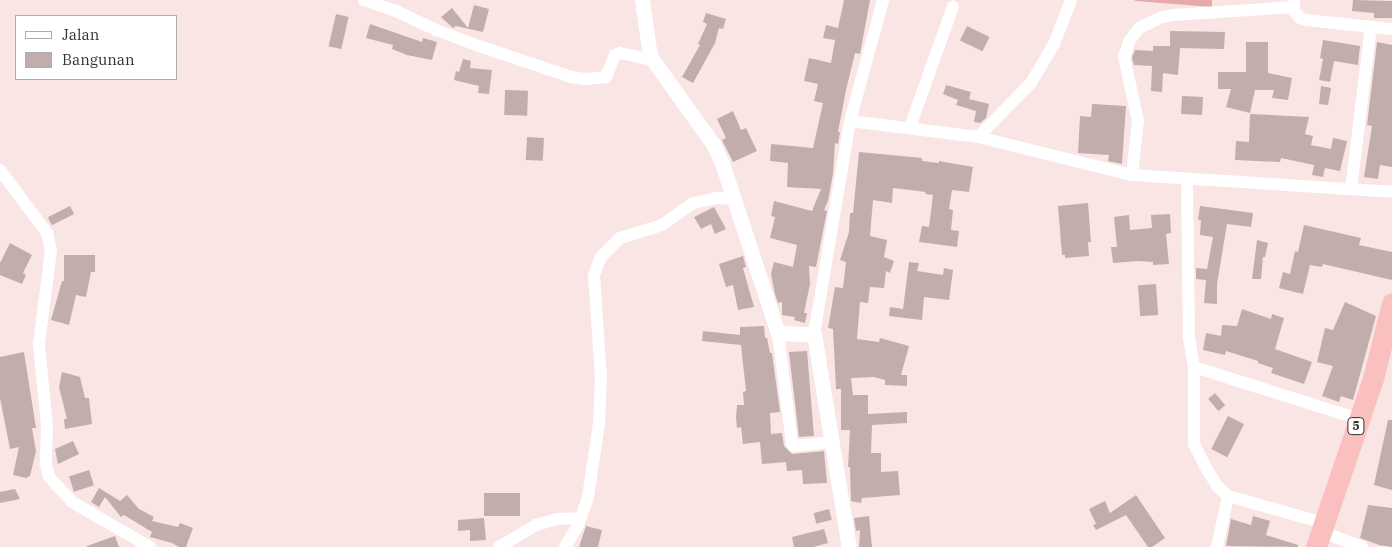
<!DOCTYPE html>
<style>
body{margin:0}
#map{position:relative;width:1392px;height:547px;overflow:hidden;background:#fae5e5;font-family:"IBM Plex Serif",serif}
div>[style]{position:absolute}
.green>*{inset:0;background:#e5abac}
.building>*{inset:0;background:#c0adac;transform-origin:0 0}
.minor>*{height:12px;margin:-6px;padding:0 6px;transform-origin:6px;border-radius:6px;background:#fff}
.tertiary>*{height:15px;margin:-7.5px;padding:0 7.5px;transform-origin:7.5px;border-radius:7.5px;background:#fff}
.trunk>*{height:21px;margin:-10.5px;padding:0 10.5px;transform-origin:10.5px;border-radius:10.5px;background:#fac0c0}
span{translate:-50% -50%;white-space:nowrap;text-align:center;line-height:1.15;-webkit-text-stroke:5px #fff;paint-order:stroke}
.shield-label span{padding:1px 4px;background:#fff;border:1px solid;border-radius:4px;-webkit-text-stroke-width:0}
.shield-label{font-size:12px;color:#383030;font-weight:700}
.legend{position:absolute;left:15px;top:15px;width:162px;height:65px;box-sizing:border-box;background:#fff;border:1px solid #afacac;margin:0;padding:6px 9px;list-style:none;font-size:15px;color:#383030}
.legend li{display:flex;align-items:center;gap:10px;height:25px}
.legend b{width:25px;border:1px solid #afacac}
</style>
<div id="map">
<div class="green">
<i style="clip-path:polygon(1134px 0,1212px 0,1212px 7px,1136px 1px)"></i>
</div>
<div class="building">
<i style="clip-path:polygon(844px 0,870px 0,860px 54px,855px 53px,846px 90px,838px 132px,840px 132px,838px 144px,835px 143px,833px 174px,828px 201px,824px 210px,827px 211px,816px 267px,809px 266px,810px 284px,804px 313px,807px 313px,805px 323px,794px 320px,795px 317px,782px 315px,782px 302px,778px 303px,775px 294px,771px 274px,774px 262px,793px 267px,797px 245px,770px 238px,775px 217px,771px 216px,774px 201px,812px 211px,821px 189px,787px 187px,788px 163px,770px 161px,771px 144px,813px 148px,823px 103px,814px 101px,818px 84px,804px 81px,809px 58px,831px 63px,835px 40px,823px 38px,826px 25px,838px 28px)"></i>
<i style="clip-path:polygon(1353px 0,1392px 1px,1392px 18px,1374px 18px,1374px 13px,1352px 11px)"></i>
<i style="clip-path:polygon(474px 5px,489px 9px,483px 32px,456px 26px,453px 28px,441px 17px,452px 8px,468px 28px)"></i>
<i style="clip-path:polygon(706px 13px,726px 19px,723px 29px,719px 28px,715px 43px,693px 83px,682px 77px,700px 45px,698px 44px,707px 24px,703px 22px)"></i>
<i style="left:336px;top:14px;width:13px;height:33px;rotate:13deg"></i>
<i style="clip-path:polygon(370px 24px,422px 42px,423px 38px,437px 42px,432px 60px,407px 55px,392px 49px,393px 45px,366px 38px)"></i>
<i style="left:967px;top:26px;width:25px;height:16px;rotate:26deg"></i>
<i style="clip-path:polygon(1170px 31px,1225px 32px,1224px 49px,1180px 48px,1178px 75px,1163px 73px,1162px 92px,1151px 91px,1152px 66px,1134px 65px,1132px 58px,1135px 50px,1153px 51px,1153px 46px,1170px 46px)"></i>
<i style="clip-path:polygon(1323px 40px,1360px 46px,1358px 65px,1334px 61px,1330px 82px,1319px 80px,1323px 59px,1320px 58px)"></i>
<i style="clip-path:polygon(1246px 42px,1268px 42px,1268px 73px,1292px 78px,1288px 100px,1272px 98px,1274px 90px,1255px 90px,1250px 113px,1226px 107px,1231px 89px,1218px 89px,1218px 72px,1246px 72px)"></i>
<i style="clip-path:polygon(1377px 42px,1392px 45px,1392px 167px,1380px 165px,1378px 179px,1364px 177px,1372px 126px,1367px 125px)"></i>
<i style="clip-path:polygon(463px 59px,471px 61px,470px 68px,492px 70px,489px 94px,478px 93px,479px 86px,454px 80px,456px 71px,459px 72px)"></i>
<i style="clip-path:polygon(946px 85px,971px 92px,969px 99px,989px 104px,986px 118px,980px 123px,974px 122px,976px 111px,956px 105px,958px 100px,943px 94px)"></i>
<i style="clip-path:polygon(1321px 86px,1331px 88px,1328px 105px,1319px 104px)"></i>
<i style="left:505px;top:90px;width:23px;height:25px;rotate:2deg"></i>
<i style="left:1182px;top:96px;width:21px;height:18px;rotate:3deg"></i>
<i style="clip-path:polygon(1092px 104px,1126px 106px,1122px 164px,1108px 161px,1109px 155px,1078px 153px,1080px 116px,1091px 117px)"></i>
<i style="clip-path:polygon(733px 111px,741px 130px,746px 128px,757px 151px,733px 162px,722px 140px,726px 138px,717px 119px)"></i>
<i style="clip-path:polygon(1250px 114px,1309px 117px,1305px 134px,1313px 136px,1311px 145px,1331px 149px,1333px 138px,1347px 141px,1340px 171px,1325px 168px,1323px 177px,1312px 175px,1314px 165px,1281px 158px,1280px 162px,1235px 160px,1236px 141px,1249px 142px)"></i>
<i style="left:527px;top:137px;width:17px;height:23px;rotate:3deg"></i>
<i style="clip-path:polygon(859px 152px,922px 158px,922px 161px,939px 163px,939px 161px,973px 167px,969px 192px,952px 190px,949px 209px,953px 210px,951px 230px,959px 231px,957px 247px,919px 242px,922px 226px,929px 227px,933px 195px,925px 194px,926px 192px,893px 188px,892px 203px,873px 200px,870px 236px,887px 240px,884px 257px,894px 261px,890px 273px,886px 271px,884px 288px,870px 287px,868px 303px,860px 302px,857px 339px,879px 342px,880px 338px,909px 346px,901px 375px,907px 375px,907px 386px,885px 385px,885px 380px,874px 377px,851px 378px,853px 395px,868px 395px,868px 414px,907px 412px,907px 423px,872px 425px,871px 453px,881px 453px,881px 472px,898px 471px,900px 495px,862px 498px,861px 503px,851px 501px,850px 467px,848px 467px,850px 430px,841px 430px,841px 389px,836px 389px,833px 329px,828px 328px,835px 287px,843px 288px,846px 262px,840px 260px,849px 232px,850px 213px,853px 213px)"></i>
<i style="clip-path:polygon(1088px 203px,1091px 242px,1088px 242px,1089px 256px,1065px 258px,1065px 255px,1062px 255px,1058px 206px)"></i>
<i style="left:70px;top:206px;width:9px;height:25px;rotate:63deg"></i>
<i style="clip-path:polygon(1200px 206px,1253px 213px,1251px 227px,1227px 224px,1217px 284px,1217px 304px,1204px 303px,1206px 280px,1196px 279px,1196px 268px,1207px 269px,1213px 237px,1200px 235px,1201px 220px,1198px 220px)"></i>
<i style="clip-path:polygon(714px 207px,726px 229px,715px 234px,711px 224px,701px 229px,694px 217px)"></i>
<i style="clip-path:polygon(1170px 214px,1171px 233px,1166px 234px,1169px 264px,1153px 265px,1153px 262px,1138px 261px,1113px 263px,1111px 247px,1117px 247px,1114px 217px,1129px 215px,1130px 230px,1152px 228px,1151px 215px)"></i>
<i style="clip-path:polygon(1304px 225px,1361px 238px,1359px 245px,1392px 252px,1392px 280px,1323px 264px,1322px 267px,1310px 265px,1303px 294px,1279px 288px,1283px 272px,1290px 274px,1295px 251px,1298px 252px)"></i>
<i style="clip-path:polygon(1257px 240px,1268px 243px,1265px 257px,1263px 257px,1261px 279px,1252px 279px)"></i>
<i style="clip-path:polygon(10px 243px,32px 255px,23px 273px,26px 275px,22px 284px,0 275px,0 263px)"></i>
<i style="clip-path:polygon(64px 255px,95px 255px,95px 272px,91px 272px,86px 297px,76px 295px,69px 325px,51px 320px,62px 281px,64px 281px)"></i>
<i style="clip-path:polygon(743px 256px,746px 267px,743px 268px,754px 307px,738px 310px,733px 285px,726px 287px,719px 264px)"></i>
<i style="clip-path:polygon(909px 262px,919px 263px,917px 271px,943px 275px,944px 268px,953px 270px,949px 300px,924px 297px,922px 320px,889px 316px,890px 307px,903px 309px)"></i>
<i style="left:1156px;top:284px;width:31px;height:18px;rotate:86deg"></i>
<i style="clip-path:polygon(1345px 302px,1376px 316px,1353px 400px,1341px 396px,1339px 402px,1322px 396px,1333px 366px,1317px 362px,1325px 328px,1333px 330px)"></i>
<i style="clip-path:polygon(1242px 309px,1271px 319px,1272px 314px,1284px 318px,1275px 349px,1312px 362px,1304px 384px,1271px 373px,1273px 368px,1258px 363px,1258px 361px,1226px 351px,1225px 355px,1203px 350px,1206px 333px,1221px 336px,1222px 325px,1237px 326px)"></i>
<i style="clip-path:polygon(764px 326px,765px 338px,767px 338px,770px 353px,772px 353px,780px 412px,770px 413px,771px 434px,782px 433px,784px 446px,792px 454px,824px 451px,827px 483px,803px 484px,802px 470px,787px 471px,786px 462px,762px 464px,760px 442px,743px 444px,741px 427px,737px 428px,736px 418px,737px 405px,744px 405px,743px 392px,746px 391px,741px 345px,702px 341px,703px 331px,740px 335px,740px 327px)"></i>
<i style="clip-path:polygon(807px 351px,814px 436px,799px 437px,789px 352px)"></i>
<i style="clip-path:polygon(24px 352px,36px 428px,32px 428px,36px 451px,30px 476px,26px 478px,13px 475px,19px 447px,10px 449px,0 398px,0 357px)"></i>
<i style="clip-path:polygon(62px 372px,80px 377px,85px 398px,89px 398px,92px 424px,65px 429px,64px 419px,67px 419px,59px 387px)"></i>
<i style="left:1215px;top:393px;width:16px;height:9px;rotate:50deg"></i>
<i style="left:1228px;top:416px;width:18px;height:37px;rotate:27deg"></i>
<i style="clip-path:polygon(1388px 420px,1392px 420px,1392px 490px,1374px 485px)"></i>
<i style="clip-path:polygon(73px 441px,79px 454px,58px 464px,55px 449px)"></i>
<i style="left:89px;top:470px;width:16px;height:21px;rotate:72deg"></i>
<i style="clip-path:polygon(99px 488px,120px 501px,127px 495px,139px 509px,154px 517px,152px 521px,178px 527px,180px 523px,193px 528px,186px 547px,179px 547px,172px 543px,150px 537px,152px 532px,124px 515px,121px 517px,105px 497px,99px 507px,91px 502px)"></i>
<i style="clip-path:polygon(15px 489px,20px 499px,0 503px,0 492px)"></i>
<i style="left:520px;top:493px;width:23px;height:36px;rotate:90deg"></i>
<i style="clip-path:polygon(1136px 495px,1165px 538px,1152px 547px,1148px 547px,1126px 515px,1096px 530px,1093px 525px,1096px 524px,1089px 509px,1105px 501px,1110px 513px)"></i>
<i style="clip-path:polygon(1368px 505px,1392px 508px,1392px 547px,1379px 545px,1360px 538px)"></i>
<i style="left:829px;top:509px;width:11px;height:16px;rotate:75deg"></i>
<i style="clip-path:polygon(869px 516px,872px 547px,859px 547px,860px 530px,856px 531px,854px 518px)"></i>
<i style="clip-path:polygon(1253px 516px,1270px 521px,1266px 535px,1298px 545px,1298px 547px,1226px 546px,1231px 519px,1251px 525px)"></i>
<i style="clip-path:polygon(484px 518px,486px 540px,470px 541px,470px 530px,458px 531px,458px 520px)"></i>
<i style="clip-path:polygon(586px 526px,602px 530px,598px 547px,579px 547px)"></i>
<i style="clip-path:polygon(824px 529px,828px 543px,813px 547px,794px 547px,792px 537px)"></i>
<i style="clip-path:polygon(115px 536px,119px 547px,87px 547px,87px 546px)"></i>
</div>
<div class="minor">
<i style="left:364px;top:0;width:34px;rotate:19deg"></i>
<i style="left:396px;top:11px;width:44px;rotate:25.4deg"></i>
<i style="left:436px;top:30px;width:46px;rotate:20.4deg"></i>
<i style="left:479px;top:46px;width:97px;rotate:18.6deg"></i>
<i style="left:571px;top:77px;width:15px;rotate:8deg"></i>
<i style="left:586px;top:79px;width:20px;rotate:-6deg"></i>
<i style="left:606px;top:77px;width:24px;rotate:-68deg"></i>
<i style="left:615px;top:55px;width:5px;rotate:-22deg"></i>
<i style="left:620px;top:53px;width:33px;rotate:12deg"></i>
<i style="left:1294px;top:0;width:11px;rotate:90deg"></i>
<i style="left:1294px;top:11px;width:9px;rotate:49deg"></i>
<i style="left:1300px;top:18px;width:6px;rotate:18deg"></i>
<i style="left:1306px;top:20px;width:86px;rotate:6deg"></i>
<i style="left:850px;top:121px;width:129px;rotate:7.1deg"></i>
<i style="left:978px;top:137px;width:159px;rotate:13.9deg"></i>
<i style="left:1132px;top:175px;width:261px;rotate:3.7deg"></i>
<i style="left:910px;top:127px;width:128px;rotate:-70.4deg"></i>
<i style="left:978px;top:137px;width:76px;rotate:-45.5deg"></i>
<i style="left:1031px;top:83px;width:45px;rotate:-59.5deg"></i>
<i style="left:1054px;top:44px;width:47px;rotate:-68.9deg"></i>
<i style="left:0;top:170px;width:79px;rotate:53.3deg"></i>
<i style="left:47px;top:233px;width:17px;rotate:77deg"></i>
<i style="left:51px;top:250px;width:95px;rotate:97.3deg"></i>
<i style="left:39px;top:344px;width:82px;rotate:84.4deg"></i>
<i style="left:47px;top:426px;width:38px;rotate:92deg"></i>
<i style="left:46px;top:464px;width:13px;rotate:77deg"></i>
<i style="left:49px;top:477px;width:34px;rotate:47deg"></i>
<i style="left:72px;top:502px;width:90px;rotate:30deg"></i>
<i style="left:1132px;top:175px;width:54px;rotate:-83.7deg"></i>
<i style="left:1138px;top:121px;width:66px;rotate:-102.3deg"></i>
<i style="left:1124px;top:57px;width:18px;rotate:-71deg"></i>
<i style="left:1130px;top:40px;width:15px;rotate:-53deg"></i>
<i style="left:1139px;top:28px;width:25px;rotate:-26deg"></i>
<i style="left:1162px;top:17px;width:11px;rotate:-10deg"></i>
<i style="left:1173px;top:15px;width:121px;rotate:-3.8deg"></i>
<i style="left:1187px;top:179px;width:158px;rotate:89.3deg"></i>
<i style="left:1189px;top:337px;width:30px;rotate:81deg"></i>
<i style="left:1194px;top:367px;width:77px;rotate:90deg"></i>
<i style="left:1194px;top:444px;width:30px;rotate:63deg"></i>
<i style="left:1208px;top:471px;width:19px;rotate:58deg"></i>
<i style="left:1218px;top:487px;width:13px;rotate:42deg"></i>
<i style="left:1228px;top:496px;width:100px;rotate:15.7deg"></i>
<i style="left:1351px;top:189px;width:163px;rotate:-83deg"></i>
<i style="left:778px;top:333px;width:112px;rotate:82.8deg"></i>
<i style="left:792px;top:444px;width:3px;rotate:45deg"></i>
<i style="left:794px;top:446px;width:37px;rotate:-6deg"></i>
<i style="left:814px;top:334px;width:216px;rotate:-80.4deg"></i>
<i style="left:850px;top:121px;width:125px;rotate:-74.7deg"></i>
<i style="left:1194px;top:367px;width:173px;rotate:17.5deg"></i>
<i style="left:1327px;top:534px;width:37px;rotate:20deg"></i>
<i style="left:499px;top:547px;width:43px;rotate:-30.7deg"></i>
<i style="left:536px;top:525px;width:22px;rotate:-16deg"></i>
<i style="left:557px;top:519px;width:23px;rotate:-2deg"></i>
<i style="left:565px;top:547px;width:26px;rotate:-59deg"></i>
<i style="left:578px;top:525px;width:30px;rotate:-70deg"></i>
<i style="left:588px;top:497px;width:75px;rotate:-81.5deg"></i>
<i style="left:599px;top:423px;width:45px;rotate:-87.5deg"></i>
<i style="left:601px;top:378px;width:103px;rotate:-93.9deg"></i>
<i style="left:594px;top:275px;width:19px;rotate:-69deg"></i>
<i style="left:601px;top:257px;width:27px;rotate:-45deg"></i>
<i style="left:620px;top:238px;width:44px;rotate:-17.2deg"></i>
<i style="left:662px;top:225px;width:38px;rotate:-35deg"></i>
<i style="left:693px;top:203px;width:24px;rotate:-12deg"></i>
<i style="left:716px;top:198px;width:19px;rotate:3deg"></i>
<i style="left:1217px;top:547px;width:52px;rotate:-77.8deg"></i>
</div>
<div class="tertiary">
<i style="left:642px;top:0;width:57px;rotate:81.9deg"></i>
<i style="left:650px;top:56px;width:108px;rotate:54.4deg"></i>
<i style="left:713px;top:144px;width:21px;rotate:65deg"></i>
<i style="left:722px;top:163px;width:179px;rotate:71.8deg"></i>
<i style="left:778px;top:333px;width:36px;rotate:2deg"></i>
<i style="left:814px;top:334px;width:216px;rotate:80.7deg"></i>
</div>
<div class="trunk">
<i style="left:1316px;top:547px;width:177px;rotate:-71.3deg"></i>
<i style="left:1373px;top:379px;width:78px;rotate:-76deg"></i>
</div>
<div class="shield-label">
<span style="left:1356px;top:426px">5</span>
</div>
<ul class="legend">
<li><b style="height:6px;background:#fff"></b>Jalan</li>
<li><b style="height:14px;background:#c0adac"></b>Bangunan</li>
</ul>
</div>
